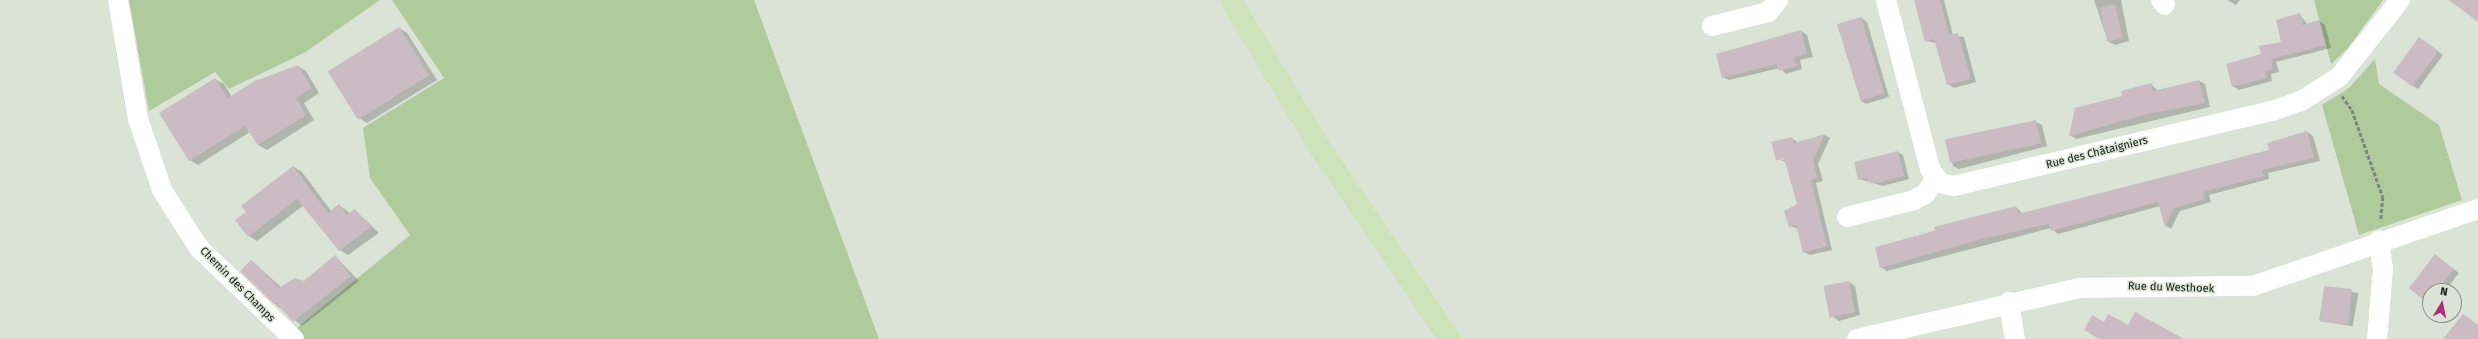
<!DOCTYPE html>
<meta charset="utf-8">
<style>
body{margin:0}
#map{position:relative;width:2478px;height:339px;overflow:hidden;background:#dbe3d7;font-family:"Fira Sans",sans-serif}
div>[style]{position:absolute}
.green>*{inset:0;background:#afcb9b}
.shadow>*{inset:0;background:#0003;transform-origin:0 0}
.building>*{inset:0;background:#cabcc2;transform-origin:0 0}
.path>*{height:2.5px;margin-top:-1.25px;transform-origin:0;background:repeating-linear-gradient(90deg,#7f847c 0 4px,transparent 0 6px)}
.street>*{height:20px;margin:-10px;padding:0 10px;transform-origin:10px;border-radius:10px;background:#fff}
.primary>*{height:22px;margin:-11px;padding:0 11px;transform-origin:11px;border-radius:11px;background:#cde4bb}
span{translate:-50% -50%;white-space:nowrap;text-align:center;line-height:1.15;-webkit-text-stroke:3px #dbe3d7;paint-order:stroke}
.street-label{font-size:11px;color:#151713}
.north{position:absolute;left:2422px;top:283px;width:40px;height:40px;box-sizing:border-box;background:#dbe3d7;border:1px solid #8c9189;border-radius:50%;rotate:10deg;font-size:11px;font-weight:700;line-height:16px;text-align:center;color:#151713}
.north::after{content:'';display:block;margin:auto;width:14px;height:18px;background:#b12f79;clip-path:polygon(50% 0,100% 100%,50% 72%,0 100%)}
</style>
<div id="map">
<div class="green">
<i style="clip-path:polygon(129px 0,380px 0,304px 53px,229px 89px,215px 72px,149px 111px)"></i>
<i style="clip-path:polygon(392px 0,754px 0,879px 339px,304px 339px,293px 331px,410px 235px,370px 178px,363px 128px,444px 78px)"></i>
<i style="clip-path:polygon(2314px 0,2383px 0,2348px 48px,2331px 64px)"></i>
<i style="clip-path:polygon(2375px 59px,2379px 84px,2439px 125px,2462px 200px,2359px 235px,2322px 105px,2349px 88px)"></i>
</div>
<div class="shadow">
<i style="clip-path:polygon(1926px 0,1944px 0,1953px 35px,1964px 37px,1976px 82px,1954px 88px,1948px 84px,1936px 43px,1926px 41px)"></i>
<i style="clip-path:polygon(2094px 0,2121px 0,2129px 41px,2115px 45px,2108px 41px)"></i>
<i style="clip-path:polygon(2227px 0,2240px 0,2236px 5px)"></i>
<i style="clip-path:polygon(2300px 15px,2308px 25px,2319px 21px,2325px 25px,2331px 48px,2276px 62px,2279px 72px,2271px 74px,2272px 81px,2239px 90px,2233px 86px,2263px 55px,2282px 42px)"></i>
<i style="clip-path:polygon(1861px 18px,1867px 22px,1889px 97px,1866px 104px,1860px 100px)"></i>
<i style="clip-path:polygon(399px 28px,407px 33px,437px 80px,367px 123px,359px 118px)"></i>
<i style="clip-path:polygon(1801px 31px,1807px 35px,1813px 57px,1800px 60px,1802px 69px,1786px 74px,1780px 68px,1729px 80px,1723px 77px)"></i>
<i style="clip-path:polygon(2425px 42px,2443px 55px,2418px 89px,2412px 85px)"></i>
<i style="clip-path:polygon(298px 66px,306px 71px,319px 93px,304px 103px,314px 120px,267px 150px,258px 145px,250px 132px,198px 165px,190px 160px,215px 79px,224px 84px,232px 97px)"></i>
<i style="clip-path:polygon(2199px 81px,2205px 84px,2210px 107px,2076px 139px,2070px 135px,2151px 84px,2158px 91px)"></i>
<i style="clip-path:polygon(2036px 122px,2042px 125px,2047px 146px,1959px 169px,1953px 166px,1947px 143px)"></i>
<i style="clip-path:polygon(2307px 132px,2313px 136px,2320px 161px,2268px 173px,2269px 179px,2209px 195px,2211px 202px,2180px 211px,2171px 229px,2166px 226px,2160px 206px,2058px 234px,2051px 228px,1887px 271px,1881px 267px,1876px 248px,2016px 207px,2023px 214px,2270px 150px)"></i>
<i style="clip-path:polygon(evenodd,1825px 135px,1830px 138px,1818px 164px,1823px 181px,1816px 183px,1832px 250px,1810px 255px,1804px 252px,1798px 229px,1790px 226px,1798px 204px,1787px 162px,1776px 159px,1792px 138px,1798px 143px,1825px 135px,1780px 158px,1790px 158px,1780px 160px,1780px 158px)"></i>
<i style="clip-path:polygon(1898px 152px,1903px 155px,1909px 179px,1883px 186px,1859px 179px)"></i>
<i style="clip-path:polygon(294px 167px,302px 172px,332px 212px,339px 205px,350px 213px,355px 210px,379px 233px,348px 255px,340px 250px,304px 205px,257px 241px,249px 236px,247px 212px)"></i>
<i style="clip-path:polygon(2435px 255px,2459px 273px,2445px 291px,2430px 291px,2430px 303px,2410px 288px)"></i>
<i style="clip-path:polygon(335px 256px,359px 281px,302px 326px,274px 303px,252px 261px,282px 288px,304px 282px)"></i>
<i style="clip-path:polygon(1849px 282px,1855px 286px,1860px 315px,1839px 321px,1833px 317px)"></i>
<i style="left:2325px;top:287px;width:34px;height:34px;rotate:10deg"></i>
</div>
<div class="building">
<i style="clip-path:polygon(1914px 0,1940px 0,1949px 35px,1958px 33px,1971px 79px,1947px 85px,1934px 39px,1925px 42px)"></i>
<i style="clip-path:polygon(2449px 0,2478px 0,2478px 22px)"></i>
<i style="left:2115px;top:4px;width:35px;height:16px;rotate:77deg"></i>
<i style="clip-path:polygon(2300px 13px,2303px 25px,2319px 20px,2326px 45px,2271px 59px,2273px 69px,2265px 71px,2267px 78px,2232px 87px,2226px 64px,2261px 54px,2259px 46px,2281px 42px,2276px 20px)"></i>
<i style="left:1861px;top:17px;width:80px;height:25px;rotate:73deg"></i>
<i style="left:399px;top:27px;width:57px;height:84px;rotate:58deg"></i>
<i style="clip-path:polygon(1801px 30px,1807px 54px,1794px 57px,1797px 66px,1779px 71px,1777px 64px,1722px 78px,1716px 54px)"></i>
<i style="left:2419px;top:37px;width:24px;height:44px;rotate:36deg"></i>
<i style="clip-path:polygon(298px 65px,311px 88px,296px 98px,306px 115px,258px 145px,245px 126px,189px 161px,159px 113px,215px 78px,228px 98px,253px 82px)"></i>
<i style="clip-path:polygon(2199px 80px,2205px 103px,2143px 115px,2069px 136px,2075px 108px,2122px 96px,2121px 91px,2151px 83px,2153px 91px)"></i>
<i style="left:2036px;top:120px;width:24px;height:93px;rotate:78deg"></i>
<i style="clip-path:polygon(2307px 131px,2314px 158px,2262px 170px,2264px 176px,2203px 192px,2205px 199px,2174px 208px,2165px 227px,2158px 202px,2051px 231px,2049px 224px,1982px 239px,1880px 268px,1875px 247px,1935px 231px,1934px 227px,2016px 206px,2018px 214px,2269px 150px,2267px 143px)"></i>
<i style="clip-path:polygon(1825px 134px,1813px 160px,1817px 178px,1811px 180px,1827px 246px,1803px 253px,1796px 225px,1789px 227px,1784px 211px,1797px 204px,1784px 158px,1776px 160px,1771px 142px,1792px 137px,1794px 143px)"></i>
<i style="clip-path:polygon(1898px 151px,1904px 176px,1876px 183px,1868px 182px,1867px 178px,1858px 180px,1854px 162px)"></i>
<i style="clip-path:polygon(293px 166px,328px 213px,339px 204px,347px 215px,355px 209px,371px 227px,339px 251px,297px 199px,248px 237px,235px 220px,246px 212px,241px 206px)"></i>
<i style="clip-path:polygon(2435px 254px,2454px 269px,2436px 291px,2430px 291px,2427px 303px,2409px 288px)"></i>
<i style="clip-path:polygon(335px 255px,351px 276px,293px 322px,276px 302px,274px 304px,240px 271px,251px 260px,279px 288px,295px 278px,304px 281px)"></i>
<i style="left:1849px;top:281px;width:32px;height:26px;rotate:79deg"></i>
<i style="left:2324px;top:286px;width:28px;height:36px;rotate:6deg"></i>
<i style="clip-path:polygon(2135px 312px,2184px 339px,2099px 339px,2084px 330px,2092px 315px,2104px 322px,2108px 314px,2128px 325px)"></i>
<i style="clip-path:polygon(2463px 314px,2478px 325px,2478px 339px,2443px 339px)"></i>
</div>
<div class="path">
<i style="left:2342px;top:96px;width:17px;rotate:54deg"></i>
<i style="left:2352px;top:110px;width:92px;rotate:70.4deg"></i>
<i style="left:2383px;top:197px;width:24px;rotate:95deg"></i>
</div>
<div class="street">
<i style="left:118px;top:0;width:121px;rotate:80.5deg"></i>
<i style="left:138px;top:119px;width:75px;rotate:71.3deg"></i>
<i style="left:162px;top:190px;width:69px;rotate:57.5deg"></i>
<i style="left:199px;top:248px;width:132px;rotate:43.8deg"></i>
<i style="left:1886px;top:0;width:175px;rotate:75.4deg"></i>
<i style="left:1930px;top:169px;width:17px;rotate:54deg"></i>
<i style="left:1940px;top:183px;width:14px;rotate:12deg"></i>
<i style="left:1954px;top:186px;width:327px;rotate:-13.3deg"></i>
<i style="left:2272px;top:111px;width:31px;rotate:-19deg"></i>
<i style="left:2301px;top:101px;width:45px;rotate:-32.3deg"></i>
<i style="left:2339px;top:77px;width:98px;rotate:-51.6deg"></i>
<i style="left:2161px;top:0;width:6px;rotate:51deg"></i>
<i style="left:1712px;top:26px;width:58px;rotate:-14deg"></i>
<i style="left:1768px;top:12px;width:16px;rotate:-50deg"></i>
<i style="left:1847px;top:217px;width:69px;rotate:-14.2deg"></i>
<i style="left:1914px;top:200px;width:13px;rotate:-29deg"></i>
<i style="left:1925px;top:194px;width:17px;rotate:-54deg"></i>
<i style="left:2009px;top:302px;width:37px;rotate:81deg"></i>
<i style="left:1857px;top:339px;width:228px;rotate:-12.9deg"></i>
<i style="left:2079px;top:288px;width:174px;rotate:-0.7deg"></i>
<i style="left:2253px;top:286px;width:238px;rotate:-18.9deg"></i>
<i style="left:2377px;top:339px;width:70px;rotate:-85.1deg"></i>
<i style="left:2383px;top:269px;width:29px;rotate:-98deg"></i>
</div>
<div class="primary">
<i style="left:1231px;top:0;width:173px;rotate:59deg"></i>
<i style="left:1320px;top:148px;width:231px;rotate:55.8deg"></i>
</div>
<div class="street-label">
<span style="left:2097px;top:153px;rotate:-14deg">Rue des Châtaigniers</span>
<span style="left:237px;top:285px;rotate:45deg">Chemin des Champs</span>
<span style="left:2171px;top:288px;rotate:2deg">Rue du Westhoek</span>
</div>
<div class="north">N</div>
</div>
